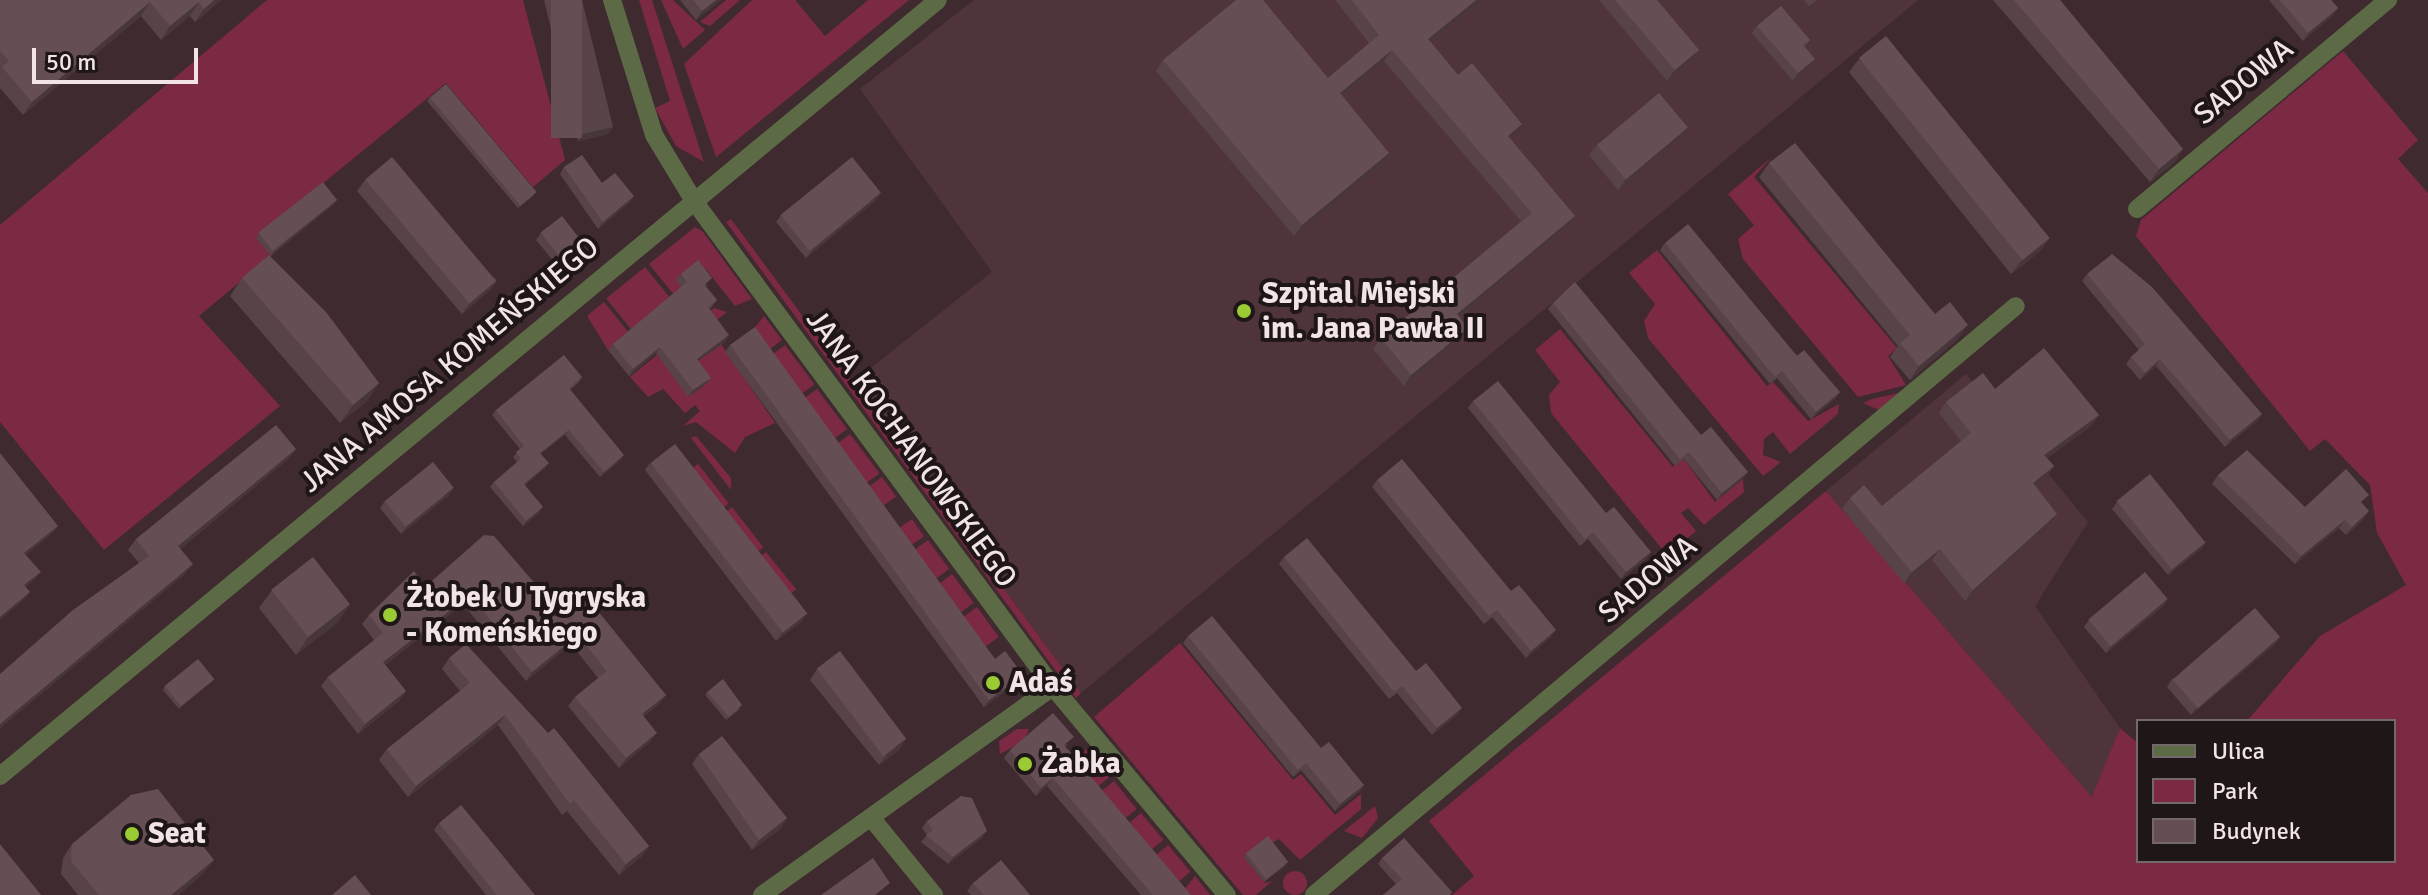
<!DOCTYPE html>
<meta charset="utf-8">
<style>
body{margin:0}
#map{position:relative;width:2428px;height:895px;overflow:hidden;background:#3f2b2f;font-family:Signika,sans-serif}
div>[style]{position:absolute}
.built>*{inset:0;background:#4f353a}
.green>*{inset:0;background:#7c2943;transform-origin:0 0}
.round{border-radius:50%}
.street>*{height:18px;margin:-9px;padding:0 9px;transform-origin:9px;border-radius:9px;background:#5c6b46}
.wall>*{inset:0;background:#584448}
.shaded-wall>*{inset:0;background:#47373b}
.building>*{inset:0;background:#664f54;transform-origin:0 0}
.dots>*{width:22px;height:22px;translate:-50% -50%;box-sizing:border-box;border:4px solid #1f1618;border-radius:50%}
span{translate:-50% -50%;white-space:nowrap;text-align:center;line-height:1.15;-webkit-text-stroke:8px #1f1618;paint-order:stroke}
.street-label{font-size:30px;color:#f2e4e6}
.poi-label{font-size:30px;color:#f2e4e6;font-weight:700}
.left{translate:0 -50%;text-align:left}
.legend{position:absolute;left:2136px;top:719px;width:260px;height:144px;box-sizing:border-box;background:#1f1618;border:2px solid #73686a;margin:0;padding:10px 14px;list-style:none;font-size:24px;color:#f2e4e6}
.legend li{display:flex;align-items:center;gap:16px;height:40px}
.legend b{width:40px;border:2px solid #73686a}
.scale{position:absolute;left:32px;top:48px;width:166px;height:36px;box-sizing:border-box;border:4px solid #f2e4e6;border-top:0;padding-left:10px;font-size:24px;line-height:28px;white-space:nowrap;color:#f2e4e6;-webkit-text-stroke:6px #1f1618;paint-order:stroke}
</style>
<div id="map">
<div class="built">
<i style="clip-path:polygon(974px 0,1918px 0,1081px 693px,852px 383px,992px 272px,860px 89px)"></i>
<i style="clip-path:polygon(1966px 374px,2088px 522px,2035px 606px,2120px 728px,2093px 798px,1826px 491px)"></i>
</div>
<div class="green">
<i style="clip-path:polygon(267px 0,523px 0,565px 160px,533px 187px,446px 83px,257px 237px,271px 256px,199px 316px,280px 406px,104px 550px,0 422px,0 225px)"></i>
<i style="clip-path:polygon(639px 0,652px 0,704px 162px,676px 146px,655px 108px,670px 101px)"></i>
<i style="clip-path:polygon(661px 0,673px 0,705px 30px,683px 49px)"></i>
<i style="clip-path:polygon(726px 0,740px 0,710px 26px,700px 22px)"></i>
<i style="clip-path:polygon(752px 0,795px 0,825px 36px,868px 0,909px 0,716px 157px,684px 64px)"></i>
<i style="clip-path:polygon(2343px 51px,2418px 140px,2398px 159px,2428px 193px,2428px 895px,1452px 895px,1474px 876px,1429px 821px,1826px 491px,2092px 797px,2120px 728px,2138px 743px,2138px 861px,2394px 861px,2394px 721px,2247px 721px,2320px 636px,2406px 585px,2377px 533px,2370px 485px,2325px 439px,2310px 451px,2136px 236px,2141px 220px)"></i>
<i style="clip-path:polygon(1772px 157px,1754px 177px,1897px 348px,1888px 356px,1906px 385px,1858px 397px,1743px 259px,1738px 239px,1754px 225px,1728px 194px)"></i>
<i style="clip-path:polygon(731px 219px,1081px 693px,1076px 698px,726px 222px)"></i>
<i style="clip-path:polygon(695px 227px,703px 232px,752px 299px,735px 306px,705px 268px,674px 295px,649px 264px)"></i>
<i style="clip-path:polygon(1657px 250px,1767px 386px,1773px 382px,1808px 421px,1839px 404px,1838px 414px,1790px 454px,1773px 432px,1764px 439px,1763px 455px,1781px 462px,1763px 476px,1648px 338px,1644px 321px,1655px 304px,1629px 273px)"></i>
<i style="left:645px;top:267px;width:40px;height:50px;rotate:51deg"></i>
<i style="clip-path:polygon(604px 302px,629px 333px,608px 350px,587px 316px)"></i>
<i style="clip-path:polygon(714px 308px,727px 312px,713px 323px,706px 355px,721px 344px,775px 423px,745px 437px,735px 453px,696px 422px,683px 426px,700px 411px,695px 405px,685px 413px,663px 389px,648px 397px,630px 377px)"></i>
<i style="clip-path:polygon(764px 316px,782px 340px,766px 352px,751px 332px)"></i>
<i style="clip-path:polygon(1560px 329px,1673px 467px,1684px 459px,1715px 502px,1743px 479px,1744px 492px,1704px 525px,1688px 508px,1681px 513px,1696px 531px,1667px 555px,1551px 413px,1549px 395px,1560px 382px,1535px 350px)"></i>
<i style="left:785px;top:345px;width:49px;height:19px;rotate:53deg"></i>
<i style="left:817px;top:389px;width:50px;height:20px;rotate:53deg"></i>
<i style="clip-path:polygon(1908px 391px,1881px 411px,1863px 403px,1872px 399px)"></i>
<i style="left:850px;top:434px;width:49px;height:19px;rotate:53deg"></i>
<i style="clip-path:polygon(696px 436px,731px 478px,731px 490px,691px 438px)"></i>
<i style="left:698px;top:464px;width:50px;height:11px;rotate:52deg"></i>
<i style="left:882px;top:477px;width:24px;height:20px;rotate:54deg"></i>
<i style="left:732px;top:507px;width:51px;height:11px;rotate:52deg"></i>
<i style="left:912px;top:519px;width:21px;height:20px;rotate:55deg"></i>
<i style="left:928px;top:540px;width:36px;height:20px;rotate:54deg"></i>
<i style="left:766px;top:552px;width:48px;height:11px;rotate:51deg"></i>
<i style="left:952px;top:574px;width:36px;height:19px;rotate:53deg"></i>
<i style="left:977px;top:607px;width:37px;height:20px;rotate:54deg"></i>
<i style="clip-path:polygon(1180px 643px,1293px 780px,1301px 774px,1335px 815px,1361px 794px,1361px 809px,1300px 860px,1279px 839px,1244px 857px,1265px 883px,1272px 881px,1256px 895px,1243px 895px,1094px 717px)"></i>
<i style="clip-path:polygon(1017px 729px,1029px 729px,1024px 741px,1000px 754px,999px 741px)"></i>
<i style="left:1087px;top:749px;width:36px;height:24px;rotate:51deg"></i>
<i style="left:1114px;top:781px;width:36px;height:23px;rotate:51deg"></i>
<i style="clip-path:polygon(1375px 806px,1378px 818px,1362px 838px,1344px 831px)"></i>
<i style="left:1141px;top:813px;width:35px;height:23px;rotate:50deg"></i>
<i style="left:1168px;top:845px;width:35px;height:23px;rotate:50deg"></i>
<i class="round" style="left:1283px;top:871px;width:24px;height:24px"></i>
<i style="clip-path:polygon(1195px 876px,1210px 895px,1180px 895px)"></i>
</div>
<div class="street">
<i style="left:612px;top:0;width:141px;rotate:72.7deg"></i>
<i style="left:654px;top:135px;width:77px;rotate:58.8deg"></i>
<i style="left:694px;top:201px;width:604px;rotate:53.55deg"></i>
<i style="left:1053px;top:687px;width:271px;rotate:50.1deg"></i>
<i style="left:2137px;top:209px;width:327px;rotate:-39.8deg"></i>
<i style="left:0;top:776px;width:1217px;rotate:-39.6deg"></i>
<i style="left:873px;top:820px;width:97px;rotate:50.9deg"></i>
<i style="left:762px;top:895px;width:358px;rotate:-35.6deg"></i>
<i style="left:1314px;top:895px;width:916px;rotate:-40deg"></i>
</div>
<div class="wall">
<i style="clip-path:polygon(0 0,221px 0,195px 22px,190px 16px,161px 40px,141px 16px,23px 115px,0 88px)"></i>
<i style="clip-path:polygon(544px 0,582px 0,613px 127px,608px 134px,578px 141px)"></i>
<i style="clip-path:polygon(680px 0,721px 0,696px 20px)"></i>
<i style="clip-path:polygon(1335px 0,1482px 0,1431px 42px,1458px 75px,1515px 135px,1510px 139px,1567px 227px,1459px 317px,1460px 339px,1404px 386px,1373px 349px,1381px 338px,1521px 221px,1384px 61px,1342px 96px,1389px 153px,1382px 164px,1294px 236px,1156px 71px,1163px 60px,1328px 78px,1369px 43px)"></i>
<i style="clip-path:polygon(1599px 0,1657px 0,1699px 50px,1692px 60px,1667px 81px)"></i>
<i style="clip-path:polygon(1804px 0,1817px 0,1809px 6px)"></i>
<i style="clip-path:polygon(1993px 0,2060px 0,2183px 149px,2174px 163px,2150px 182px)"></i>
<i style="clip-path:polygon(2269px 0,2331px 0,2338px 8px,2333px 15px,2303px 41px)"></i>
<i style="clip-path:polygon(1757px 26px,1810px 40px,1805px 47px,1815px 59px,1810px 66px,1793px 81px,1752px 33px)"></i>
<i style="clip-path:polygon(1859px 59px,2049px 239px,2039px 252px,2011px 274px,1849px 72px)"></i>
<i style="clip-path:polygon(430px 97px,534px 195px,518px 208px,427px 101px)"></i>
<i style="clip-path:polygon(1680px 138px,1618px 190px,1589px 155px,1597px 145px)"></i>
<i style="clip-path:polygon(1769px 163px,1935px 314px,1958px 339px,1910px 380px,1890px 357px,1898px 346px,1759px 177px)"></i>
<i style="clip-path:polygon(564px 167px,602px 183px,634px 196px,629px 203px,598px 229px,560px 174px)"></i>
<i style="clip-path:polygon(365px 180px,497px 280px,490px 290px,462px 314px,357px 191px)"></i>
<i style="clip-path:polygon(876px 200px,806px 258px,776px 222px,781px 215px)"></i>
<i style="clip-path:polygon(335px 203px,271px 256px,256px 238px,259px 234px)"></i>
<i style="clip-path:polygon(541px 233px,576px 247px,556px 264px,536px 240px)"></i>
<i style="clip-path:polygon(1665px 243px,1840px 392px,1835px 399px,1811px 419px,1777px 378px,1770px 384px,1660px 250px)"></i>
<i style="clip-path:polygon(681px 274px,708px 285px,706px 286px,717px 300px,710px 309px,725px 342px,698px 361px,711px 378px,706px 384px,688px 397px,656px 353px,629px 376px,608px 350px,613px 344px,681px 287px,676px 280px)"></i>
<i style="clip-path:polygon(2087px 274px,2262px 414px,2257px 421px,2225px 447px,2156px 366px,2140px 380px,2126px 364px,2131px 357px,2139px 350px,2082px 281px)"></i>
<i style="clip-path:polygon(242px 278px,379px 383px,366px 402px,340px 423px,230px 296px)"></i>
<i style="clip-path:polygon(1553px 303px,1701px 435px,1743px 479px,1717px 500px,1684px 459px,1675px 466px,1548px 309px)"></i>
<i style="clip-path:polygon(730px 345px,995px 659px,1018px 682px,984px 707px,725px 352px)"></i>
<i style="clip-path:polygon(582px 377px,579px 382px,570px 390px,621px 460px,600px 477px,565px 435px,541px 454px,545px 468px,525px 485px,540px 512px,523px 526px,490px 487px,494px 482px,517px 462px,513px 457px,520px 449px,492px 415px,496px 410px)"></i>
<i style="clip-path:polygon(409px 383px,436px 385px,418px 400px,407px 386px)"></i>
<i style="clip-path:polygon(1995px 389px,2099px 415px,2091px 426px,2047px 458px,2054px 466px,2046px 477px,2036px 486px,2049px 525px,1965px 601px,1932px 560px,1904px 583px,1842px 509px,1850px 498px,1882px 506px,1961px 441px,1939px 413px,1946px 402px)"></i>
<i style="clip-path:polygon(1473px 401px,1651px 552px,1646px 559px,1621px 579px,1588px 539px,1580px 546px,1468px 408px)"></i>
<i style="clip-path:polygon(296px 449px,288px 459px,180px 549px,185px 574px,0 728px,0 674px,139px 563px,128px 550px,136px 539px)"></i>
<i style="clip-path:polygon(650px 463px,806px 614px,801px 622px,776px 641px,645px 470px)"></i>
<i style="clip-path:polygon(2218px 475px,2305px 507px,2363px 504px,2363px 520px,2346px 535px,2339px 528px,2295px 564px,2212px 484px)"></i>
<i style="clip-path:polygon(1377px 480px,1511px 591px,1551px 637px,1526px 658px,1492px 617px,1484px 624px,1372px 487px)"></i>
<i style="clip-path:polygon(449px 495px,401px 534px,380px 508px,385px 501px)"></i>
<i style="clip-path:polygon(2117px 502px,2206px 542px,2201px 549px,2168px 575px,2112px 509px)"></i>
<i style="clip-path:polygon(1284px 557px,1416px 671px,1457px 715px,1432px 735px,1397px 693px,1389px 699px,1279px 564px)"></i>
<i style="clip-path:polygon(425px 587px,556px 608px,666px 695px,659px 704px,644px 716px,650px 742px,619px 768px,568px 706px,575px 697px,598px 678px,571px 644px,526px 681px,463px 604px,385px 665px,406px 691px,399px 701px,358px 734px,321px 686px,328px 677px,374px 640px,362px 624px,369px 615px)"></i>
<i style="clip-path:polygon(272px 590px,350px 604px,337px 623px,296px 655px,259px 608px)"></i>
<i style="clip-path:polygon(2168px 599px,2163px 606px,2106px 653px,2084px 627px,2089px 620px)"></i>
<i style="clip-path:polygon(1188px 636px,1364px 785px,1359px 792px,1335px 811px,1301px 770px,1293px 777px,1183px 643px)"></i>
<i style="clip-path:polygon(2280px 637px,2275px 644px,2191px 715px,2167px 687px,2172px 679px)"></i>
<i style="clip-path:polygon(449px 658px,649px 846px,642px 856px,619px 875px,567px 811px,562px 815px,498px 725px,408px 797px,379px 760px,387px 749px,460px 691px,442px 669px)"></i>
<i style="clip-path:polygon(817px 669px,899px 750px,879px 765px,810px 680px)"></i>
<i style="clip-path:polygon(211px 682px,179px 709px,163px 690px,165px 686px)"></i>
<i style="clip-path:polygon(707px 692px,740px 709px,726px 720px,705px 695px)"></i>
<i style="clip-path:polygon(1068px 744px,1065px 747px,1191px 895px,1141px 895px,1047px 786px,1036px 796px,1004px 758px,1010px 750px)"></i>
<i style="clip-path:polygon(699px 754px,787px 818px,780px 829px,752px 850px,692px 764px)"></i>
<i style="clip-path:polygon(927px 821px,982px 838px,948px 864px,921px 842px,927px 835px,922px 828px)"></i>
<i style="clip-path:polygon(439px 823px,535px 895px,486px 895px,434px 830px)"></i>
<i style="clip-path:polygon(72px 844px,204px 873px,178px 895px,78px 895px,61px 874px,63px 858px)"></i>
<i style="clip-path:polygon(1246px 853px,1286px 865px,1264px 882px,1244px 857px)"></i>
<i style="clip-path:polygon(1382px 858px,1452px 892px,1450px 895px,1383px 895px,1396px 884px,1378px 864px)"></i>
<i style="clip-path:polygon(973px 883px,1030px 895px,971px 895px,967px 891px)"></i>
</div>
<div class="shaded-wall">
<i style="clip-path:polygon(214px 0,221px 0,195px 22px,204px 9px)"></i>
<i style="clip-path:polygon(716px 0,721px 0,696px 20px,702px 11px)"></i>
<i style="clip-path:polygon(1476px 0,1482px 0,1421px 50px,1428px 39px)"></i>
<i style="clip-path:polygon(150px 2px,141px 16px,23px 115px,32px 102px)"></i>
<i style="clip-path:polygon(199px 2px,190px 16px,161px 40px,170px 26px)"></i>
<i style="clip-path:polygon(2338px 8px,2333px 15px,2303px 41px,2308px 33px)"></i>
<i style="clip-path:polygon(1392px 50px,1384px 61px,1332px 104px,1340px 93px)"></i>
<i style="clip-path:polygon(1699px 50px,1692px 60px,1667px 81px,1675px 70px)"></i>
<i style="clip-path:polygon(1815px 59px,1810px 66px,1793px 81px,1798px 73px)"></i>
<i style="clip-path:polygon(1522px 124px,1515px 135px,1500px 147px,1508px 136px)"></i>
<i style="clip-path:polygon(613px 127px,608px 134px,578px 141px,583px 134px)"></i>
<i style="clip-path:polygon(1688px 127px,1680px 138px,1618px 190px,1626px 179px)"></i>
<i style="clip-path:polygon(2183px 149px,2174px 163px,2150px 182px,2159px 169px)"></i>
<i style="clip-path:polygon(1389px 153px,1382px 164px,1294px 236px,1302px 225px)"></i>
<i style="clip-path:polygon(881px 193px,876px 200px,806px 258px,811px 251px)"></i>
<i style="clip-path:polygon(634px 196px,629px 203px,598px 229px,603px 222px)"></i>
<i style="clip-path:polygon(337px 200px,335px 203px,271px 256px,273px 252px)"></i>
<i style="clip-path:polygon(1575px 216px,1567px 227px,1449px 325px,1457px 314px)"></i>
<i style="clip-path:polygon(2049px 239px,2039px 252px,2011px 274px,2021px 261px)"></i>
<i style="clip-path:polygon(581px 240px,576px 247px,556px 264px,561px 257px)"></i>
<i style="clip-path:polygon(497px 280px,490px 290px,462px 314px,469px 304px)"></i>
<i style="clip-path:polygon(1968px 325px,1958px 339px,1910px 380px,1919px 366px)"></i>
<i style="clip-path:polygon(1468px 328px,1460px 339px,1404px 386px,1411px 375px)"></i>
<i style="clip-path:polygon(729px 335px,725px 342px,692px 365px,697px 359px)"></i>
<i style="clip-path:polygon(660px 347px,656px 353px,629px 376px,633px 369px)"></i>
<i style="clip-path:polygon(2160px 359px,2156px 366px,2140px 380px,2145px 373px)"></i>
<i style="clip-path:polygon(711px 378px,706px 384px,688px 397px,693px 390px)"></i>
<i style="clip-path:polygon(379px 383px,366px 402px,340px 423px,353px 405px)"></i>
<i style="clip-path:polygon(1840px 392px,1835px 399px,1811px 419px,1816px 412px)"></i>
<i style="clip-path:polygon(2262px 414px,2257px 421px,2225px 447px,2230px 440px)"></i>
<i style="clip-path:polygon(2099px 415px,2091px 426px,2037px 466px,2044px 455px)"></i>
<i style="clip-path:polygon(569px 430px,565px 435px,536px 458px,540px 453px)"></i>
<i style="clip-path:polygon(296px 449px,288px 459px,171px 556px,178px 546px)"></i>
<i style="clip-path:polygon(624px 455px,621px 460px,600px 477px,604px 472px)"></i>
<i style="clip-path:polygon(549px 463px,545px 468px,520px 489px,524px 484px)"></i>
<i style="clip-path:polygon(2054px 466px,2046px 477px,2026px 494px,2033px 483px)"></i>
<i style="clip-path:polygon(1748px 472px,1743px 479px,1717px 500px,1722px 493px)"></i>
<i style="clip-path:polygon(454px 488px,449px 495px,401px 534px,406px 527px)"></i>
<i style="clip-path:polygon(543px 507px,540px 512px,523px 526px,526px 521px)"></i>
<i style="clip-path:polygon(2369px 511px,2363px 520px,2346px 535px,2352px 527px)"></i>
<i style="clip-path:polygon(2057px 514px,2049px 525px,1965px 601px,1973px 590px)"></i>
<i style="clip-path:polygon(2345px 520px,2339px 528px,2295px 564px,2301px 556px)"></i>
<i style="clip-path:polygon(58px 526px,54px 532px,20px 560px,24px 553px)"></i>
<i style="clip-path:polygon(2206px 542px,2201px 549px,2168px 575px,2173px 568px)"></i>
<i style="clip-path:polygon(1940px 549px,1932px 560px,1904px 583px,1912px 572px)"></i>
<i style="clip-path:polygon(1651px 552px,1646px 559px,1621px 579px,1626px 572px)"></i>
<i style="clip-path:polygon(193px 564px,185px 574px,0 728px,0 724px)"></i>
<i style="clip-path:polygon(41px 572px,36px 578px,20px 592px,24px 585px)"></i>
<i style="clip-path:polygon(30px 592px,26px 598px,0 620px,0 617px)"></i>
<i style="clip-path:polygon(470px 595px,463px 604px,376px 672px,383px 662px)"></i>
<i style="clip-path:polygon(2168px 599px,2163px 606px,2106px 653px,2111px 646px)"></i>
<i style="clip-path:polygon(350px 604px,337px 623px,296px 655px,309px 636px)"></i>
<i style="clip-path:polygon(806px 614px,801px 622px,776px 641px,781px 634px)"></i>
<i style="clip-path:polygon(1556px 630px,1551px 637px,1526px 658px,1531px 651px)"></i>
<i style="clip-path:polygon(578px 635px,571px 644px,526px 681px,532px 672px)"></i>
<i style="clip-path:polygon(2280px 637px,2275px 644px,2191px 715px,2196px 708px)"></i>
<i style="clip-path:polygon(1023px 675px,1018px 682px,984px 707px,989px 700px)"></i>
<i style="clip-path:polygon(214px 679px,211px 682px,179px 709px,181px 705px)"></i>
<i style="clip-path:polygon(406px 691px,399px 701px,358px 734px,365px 724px)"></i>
<i style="clip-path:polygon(666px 695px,659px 704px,635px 724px,642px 714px)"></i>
<i style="clip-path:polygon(1462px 708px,1457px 715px,1432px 735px,1437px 728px)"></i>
<i style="clip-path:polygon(505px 715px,498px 725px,408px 797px,416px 786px)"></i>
<i style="clip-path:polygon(657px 733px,650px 742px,619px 768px,626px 758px)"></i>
<i style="clip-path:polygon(906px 739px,899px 750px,879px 765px,886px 755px)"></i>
<i style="clip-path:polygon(1053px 778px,1047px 786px,1036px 796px,1041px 788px)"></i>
<i style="clip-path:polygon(1364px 785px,1359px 792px,1335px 811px,1340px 804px)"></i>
<i style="clip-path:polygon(787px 818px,780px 829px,752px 850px,759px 840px)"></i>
<i style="clip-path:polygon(987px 831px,982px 838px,948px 864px,953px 857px)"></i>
<i style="clip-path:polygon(649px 846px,642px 856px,619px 875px,626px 864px)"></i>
<i style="clip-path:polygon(214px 860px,204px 873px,178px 895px,171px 895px)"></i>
</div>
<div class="building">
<i style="clip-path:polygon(0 0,214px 0,204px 9px,199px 2px,170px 26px,150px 2px,32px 102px,2px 67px,9px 61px,0 51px)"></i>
<i style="left:551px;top:0;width:31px;height:138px"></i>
<i style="clip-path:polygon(693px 0,716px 0,702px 11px)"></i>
<i style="clip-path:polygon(1236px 0,1263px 0,1328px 78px,1379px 35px,1352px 0,1476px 0,1428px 39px,1458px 75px,1472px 63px,1522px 124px,1508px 136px,1575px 216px,1457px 314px,1468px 328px,1411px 375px,1381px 338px,1532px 213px,1392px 50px,1340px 93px,1389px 153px,1302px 225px,1163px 60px)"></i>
<i style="clip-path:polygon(1615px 0,1657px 0,1699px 50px,1675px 70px)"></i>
<i style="clip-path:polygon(2014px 0,2060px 0,2183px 149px,2159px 169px)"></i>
<i style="clip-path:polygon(2280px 0,2331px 0,2338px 8px,2308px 33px)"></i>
<i style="clip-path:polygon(1781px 6px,1810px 40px,1803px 45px,1815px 59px,1798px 73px,1757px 26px)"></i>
<i style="left:1886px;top:36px;width:260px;height:35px;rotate:51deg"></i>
<i style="left:446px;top:84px;width:141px;height:21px;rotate:50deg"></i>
<i style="left:1659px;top:93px;width:45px;height:81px;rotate:50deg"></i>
<i style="clip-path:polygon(1795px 143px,1935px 314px,1950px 302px,1968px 325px,1919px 366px,1900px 343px,1910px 335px,1769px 163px)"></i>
<i style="clip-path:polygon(582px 155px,602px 183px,615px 173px,634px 196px,603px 222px,564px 167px)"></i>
<i style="left:392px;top:157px;width:162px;height:35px;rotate:50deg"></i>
<i style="left:852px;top:157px;width:46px;height:92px;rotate:51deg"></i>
<i style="left:323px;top:182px;width:23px;height:82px;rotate:52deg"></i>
<i style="left:562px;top:216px;width:31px;height:27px;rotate:52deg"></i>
<i style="clip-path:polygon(1688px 224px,1797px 356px,1804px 350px,1840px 392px,1816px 412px,1782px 371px,1775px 377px,1665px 243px)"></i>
<i style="clip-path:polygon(2112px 254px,2152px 287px,2262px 414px,2230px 440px,2160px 359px,2145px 373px,2131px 357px,2145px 344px,2087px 274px)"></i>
<i style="clip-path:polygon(269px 255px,326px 312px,379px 383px,353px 405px,242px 278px)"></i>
<i style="clip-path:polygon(698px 260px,712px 278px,704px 285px,717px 300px,708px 307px,729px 335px,697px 359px,711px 378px,693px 390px,660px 347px,633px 369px,613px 344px,687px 282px,681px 274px)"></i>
<i style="clip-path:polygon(1575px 282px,1701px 435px,1711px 427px,1748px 472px,1722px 493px,1689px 452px,1680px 459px,1553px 303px)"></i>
<i style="clip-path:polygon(755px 327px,995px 659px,1005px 651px,1023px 675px,989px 700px,730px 345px)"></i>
<i style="clip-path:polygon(2044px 348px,2099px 415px,2044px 455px,2054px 466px,2033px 483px,2057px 514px,1973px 590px,1940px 549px,1912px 572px,1850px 498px,1864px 485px,1882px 506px,1971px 433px,1946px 402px,1983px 373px,1995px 389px)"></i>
<i style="clip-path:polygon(564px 355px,582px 377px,569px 388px,624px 455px,604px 472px,569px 430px,540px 453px,549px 463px,524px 484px,543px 507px,526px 521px,494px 482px,521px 459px,516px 452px,524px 446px,496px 410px)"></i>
<i style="left:424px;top:370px;width:19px;height:20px;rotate:51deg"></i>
<i style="clip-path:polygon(1498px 381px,1606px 513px,1614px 507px,1651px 552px,1626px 572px,1593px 532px,1585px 539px,1473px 401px)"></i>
<i style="clip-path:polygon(276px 425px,296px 449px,178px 546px,193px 564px,0 724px,0 674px,73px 610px,149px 556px,136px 539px)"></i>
<i style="left:675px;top:444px;width:215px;height:31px;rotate:52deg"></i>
<i style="clip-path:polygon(2247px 450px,2305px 507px,2346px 469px,2369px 495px,2361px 502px,2369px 511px,2352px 527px,2345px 520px,2301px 556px,2218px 475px)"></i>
<i style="clip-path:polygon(0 453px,58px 526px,24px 553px,41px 572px,24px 585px,30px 592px,0 617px)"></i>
<i style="clip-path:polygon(1402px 459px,1511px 591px,1519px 585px,1556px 630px,1531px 651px,1497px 610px,1489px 616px,1377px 480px)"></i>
<i style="left:433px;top:462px;width:33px;height:62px;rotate:51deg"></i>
<i style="left:2150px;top:474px;width:88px;height:43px;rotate:51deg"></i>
<i style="clip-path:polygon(484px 535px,494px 536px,556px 608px,580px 589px,666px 695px,642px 714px,657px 733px,626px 758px,575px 697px,607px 671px,578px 635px,532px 672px,470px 595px,383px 662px,406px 691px,365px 724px,328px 677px,383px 633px,369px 615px,414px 571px,425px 587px)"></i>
<i style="clip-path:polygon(1307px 538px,1416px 671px,1426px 663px,1462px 708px,1437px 728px,1402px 686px,1394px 692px,1284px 557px)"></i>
<i style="left:313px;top:557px;width:60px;height:53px;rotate:52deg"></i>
<i style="left:2145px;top:572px;width:35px;height:74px;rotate:50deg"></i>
<i style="left:2255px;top:608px;width:38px;height:109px;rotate:49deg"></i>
<i style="clip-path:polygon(1212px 616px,1321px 748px,1329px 742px,1364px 785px,1340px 804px,1306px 763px,1298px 770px,1188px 636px)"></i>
<i style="clip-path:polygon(466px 644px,548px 733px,554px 728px,649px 846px,626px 864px,574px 800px,570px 804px,505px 715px,416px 786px,387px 749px,470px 683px,449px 658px)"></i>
<i style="left:840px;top:651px;width:110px;height:29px;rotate:53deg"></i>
<i style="left:198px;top:659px;width:26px;height:43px;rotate:51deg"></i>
<i style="clip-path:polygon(723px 679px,742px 705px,729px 717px,707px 692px)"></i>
<i style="clip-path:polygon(1053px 713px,1074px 737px,1064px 745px,1191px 895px,1153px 895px,1053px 778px,1041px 788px,1010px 750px)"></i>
<i style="clip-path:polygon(722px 736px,787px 818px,759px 840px,699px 754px)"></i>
<i style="clip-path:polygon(158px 789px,214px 860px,171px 895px,99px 895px,71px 861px,72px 844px,131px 795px)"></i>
<i style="clip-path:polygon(961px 796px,972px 798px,987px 831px,953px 857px,926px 835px,933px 830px,927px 821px)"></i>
<i style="clip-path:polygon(461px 805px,535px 895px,497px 895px,439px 823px)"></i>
<i style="left:1268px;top:836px;width:33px;height:28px;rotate:52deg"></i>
<i style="clip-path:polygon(1404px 838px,1452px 892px,1449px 895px,1383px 895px,1402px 879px,1382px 858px)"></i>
<i style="clip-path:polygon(0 844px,41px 895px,0 895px)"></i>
<i style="clip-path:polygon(873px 858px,890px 883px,875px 895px,821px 895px)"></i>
<i style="clip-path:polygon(1001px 860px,1030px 895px,984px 895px,973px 883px)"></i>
<i style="clip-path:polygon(355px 875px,371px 895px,332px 895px)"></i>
</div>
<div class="dots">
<i style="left:1244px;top:311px;background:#9acb34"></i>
<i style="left:390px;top:615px;background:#9acb34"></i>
<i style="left:993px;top:683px;background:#9acb34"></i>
<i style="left:1025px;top:764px;background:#9acb34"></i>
<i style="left:132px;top:834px;background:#9acb34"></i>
</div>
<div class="street-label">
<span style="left:2244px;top:82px;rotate:-39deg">SADOWA</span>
<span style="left:450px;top:365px;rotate:-40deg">JANA AMOSA KOMEŃSKIEGO</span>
<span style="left:911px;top:449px;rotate:54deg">JANA KOCHANOWSKIEGO</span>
<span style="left:1648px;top:580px;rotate:-40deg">SADOWA</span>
</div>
<div class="poi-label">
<span class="left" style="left:1262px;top:311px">Szpital Miejski<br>im. Jana Pawła II</span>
<span class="left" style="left:406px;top:615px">Żłobek U Tygryska<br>- Komeńskiego</span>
<span class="left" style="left:1009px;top:683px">Adaś</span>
<span class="left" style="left:1041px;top:764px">Żabka</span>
<span class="left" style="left:148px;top:834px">Seat</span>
</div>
<ul class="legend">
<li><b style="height:10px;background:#5c6b46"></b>Ulica</li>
<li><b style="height:22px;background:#7c2943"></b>Park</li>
<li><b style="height:22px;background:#664f54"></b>Budynek</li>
</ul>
<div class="scale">50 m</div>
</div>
